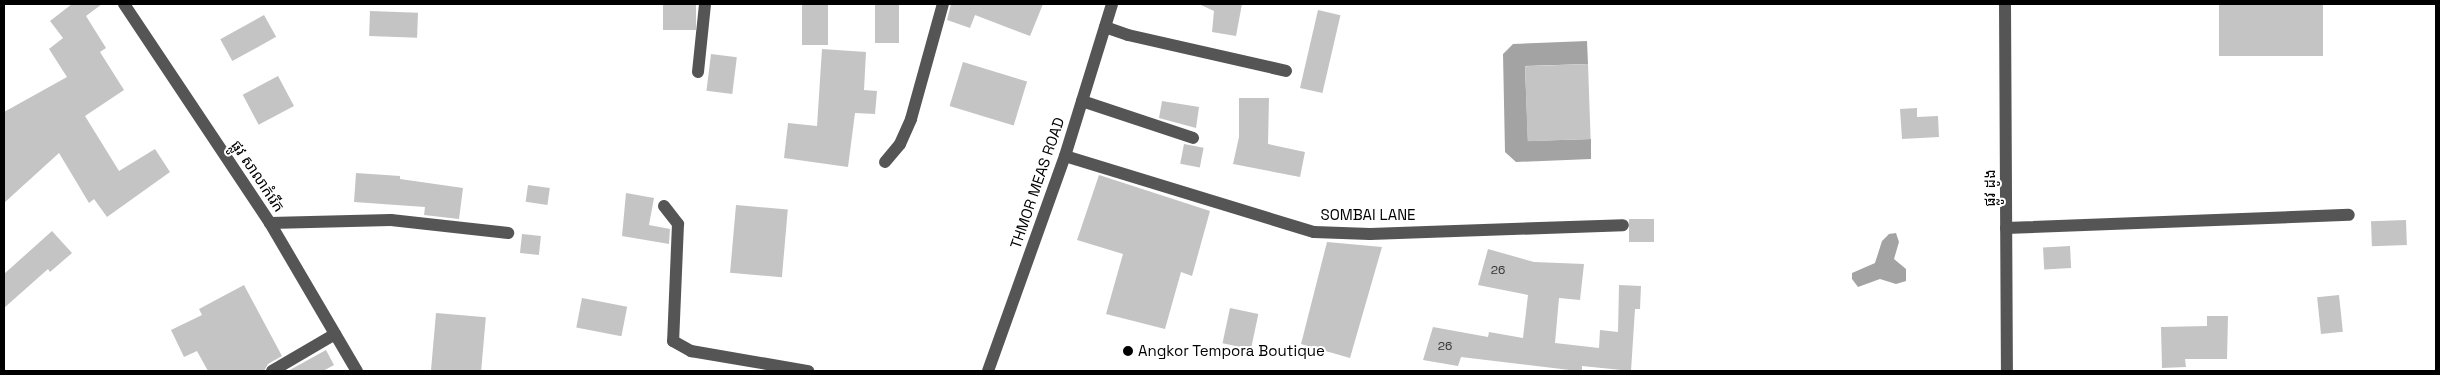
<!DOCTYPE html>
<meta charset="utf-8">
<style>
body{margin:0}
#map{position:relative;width:2440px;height:375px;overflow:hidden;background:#fff;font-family:"Space Grotesk","Noto Sans Khmer",sans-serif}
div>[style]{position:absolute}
.water>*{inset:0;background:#a3a3a3}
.building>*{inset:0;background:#c4c4c4;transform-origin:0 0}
.minor>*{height:12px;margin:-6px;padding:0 6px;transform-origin:6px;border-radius:6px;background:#555}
.dots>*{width:14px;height:14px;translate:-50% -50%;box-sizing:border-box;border:2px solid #fff;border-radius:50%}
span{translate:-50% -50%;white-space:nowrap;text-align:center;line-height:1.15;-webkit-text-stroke:4px #fff;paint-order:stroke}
.number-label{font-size:12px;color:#313131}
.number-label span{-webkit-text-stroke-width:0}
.street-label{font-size:15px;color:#000}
.poi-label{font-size:15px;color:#000}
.left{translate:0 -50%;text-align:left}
.frame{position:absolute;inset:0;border:5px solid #000;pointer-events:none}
</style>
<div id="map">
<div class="water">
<i style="clip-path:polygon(1587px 41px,1588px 64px,1525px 66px,1528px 141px,1591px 139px,1591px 159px,1516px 162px,1505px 152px,1503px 54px,1513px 44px)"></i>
<i style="clip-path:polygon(1896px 233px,1899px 242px,1894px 259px,1906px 269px,1906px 281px,1896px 284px,1880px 279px,1858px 287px,1852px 279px,1852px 273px,1875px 263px,1882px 241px,1889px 234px)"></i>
</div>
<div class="building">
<i style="clip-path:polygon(72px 4px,102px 4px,86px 16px,106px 48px,100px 52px,124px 90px,85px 116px,119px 171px,155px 149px,170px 172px,107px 217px,94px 199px,89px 203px,59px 153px,4px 203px,4px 112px,67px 77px,49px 49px,63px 38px,50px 21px)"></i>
<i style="left:663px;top:4px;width:33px;height:26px"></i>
<i style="left:802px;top:4px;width:26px;height:41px"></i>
<i style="left:875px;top:4px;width:24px;height:39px"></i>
<i style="clip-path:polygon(951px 4px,1043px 4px,1030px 36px,975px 15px,970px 28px,947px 20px)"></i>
<i style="clip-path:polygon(1199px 4px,1242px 4px,1236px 36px,1212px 32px,1214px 11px)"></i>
<i style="left:2219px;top:4px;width:104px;height:52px"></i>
<i style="left:1318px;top:10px;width:23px;height:80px;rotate:13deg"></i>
<i style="left:370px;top:11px;width:48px;height:25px;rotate:2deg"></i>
<i style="left:264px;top:15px;width:25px;height:50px;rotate:61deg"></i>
<i style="clip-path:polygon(822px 49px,866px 52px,864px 90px,877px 91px,875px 114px,855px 113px,848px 167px,784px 158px,788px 123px,817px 126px)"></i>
<i style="left:711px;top:54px;width:26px;height:37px;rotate:7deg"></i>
<i style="left:963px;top:62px;width:67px;height:46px;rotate:17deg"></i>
<i style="left:1588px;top:64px;width:75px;height:63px;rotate:88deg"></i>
<i style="left:278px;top:76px;width:34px;height:40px;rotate:62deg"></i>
<i style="clip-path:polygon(1239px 98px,1269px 98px,1268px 144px,1305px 152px,1300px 177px,1233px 164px,1239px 137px)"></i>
<i style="clip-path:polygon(1162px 101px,1199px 107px,1196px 128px,1159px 118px)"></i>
<i style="clip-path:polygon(1917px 108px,1917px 117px,1938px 116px,1939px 137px,1902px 139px,1900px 109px)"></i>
<i style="left:1184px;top:144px;width:20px;height:20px;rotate:11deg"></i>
<i style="clip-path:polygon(356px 173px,400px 176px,400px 179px,463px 188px,459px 219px,424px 215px,425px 207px,354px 202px)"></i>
<i style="clip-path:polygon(1099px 175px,1210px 211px,1192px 276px,1181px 272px,1165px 329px,1106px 314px,1123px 254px,1077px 240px)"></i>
<i style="left:528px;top:185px;width:22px;height:17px;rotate:8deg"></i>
<i style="clip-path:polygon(626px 193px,654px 198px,649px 225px,670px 229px,669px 244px,622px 236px)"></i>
<i style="left:736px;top:205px;width:52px;height:68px;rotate:5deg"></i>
<i style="left:1654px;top:219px;width:23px;height:25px;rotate:90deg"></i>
<i style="left:2406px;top:220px;width:25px;height:35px;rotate:88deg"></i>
<i style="clip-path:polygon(52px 231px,72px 253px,50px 272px,48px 269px,4px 308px,4px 274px)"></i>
<i style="left:522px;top:234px;width:19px;height:19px;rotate:6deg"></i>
<i style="clip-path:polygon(1327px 242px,1382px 247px,1350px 358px,1301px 344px)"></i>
<i style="left:2070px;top:246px;width:22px;height:27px;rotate:87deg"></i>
<i style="clip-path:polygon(1488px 249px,1534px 262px,1584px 264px,1580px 300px,1559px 298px,1555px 343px,1599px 348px,1600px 330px,1618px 332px,1619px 285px,1641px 286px,1640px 309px,1635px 309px,1631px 371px,1582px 366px,1582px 371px,1578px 371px,1461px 357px,1458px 366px,1423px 360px,1433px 327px,1488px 337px,1489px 332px,1523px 338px,1528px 295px,1478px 285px)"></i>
<i style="clip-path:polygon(244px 285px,282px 356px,268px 364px,264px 371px,208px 371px,197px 351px,184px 357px,171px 330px,202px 315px,199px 309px)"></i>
<i style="left:2339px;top:295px;width:37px;height:22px;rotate:84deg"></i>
<i style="left:582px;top:298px;width:46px;height:30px;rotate:11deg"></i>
<i style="left:1230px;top:308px;width:29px;height:36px;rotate:12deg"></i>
<i style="left:436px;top:313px;width:50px;height:58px;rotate:5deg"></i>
<i style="clip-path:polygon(2207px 316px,2228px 316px,2227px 359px,2185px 359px,2186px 367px,2162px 368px,2161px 327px,2207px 326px)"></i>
<i style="clip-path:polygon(326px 350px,334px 365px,323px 371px,288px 371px)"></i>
</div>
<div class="minor">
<i style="left:124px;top:4px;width:263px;rotate:56.3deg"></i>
<i style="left:270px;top:223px;width:172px;rotate:59.6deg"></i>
<i style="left:2005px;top:4px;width:367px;rotate:89.7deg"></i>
<i style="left:1105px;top:27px;width:24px;rotate:19deg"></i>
<i style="left:1128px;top:35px;width:162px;rotate:12.8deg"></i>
<i style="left:698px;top:72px;width:68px;rotate:-84.1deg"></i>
<i style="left:1082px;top:101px;width:117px;rotate:18.4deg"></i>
<i style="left:1065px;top:156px;width:260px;rotate:17deg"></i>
<i style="left:1314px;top:232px;width:56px;rotate:2deg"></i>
<i style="left:1370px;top:234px;width:253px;rotate:-2deg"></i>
<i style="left:885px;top:162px;width:23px;rotate:-50deg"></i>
<i style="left:900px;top:144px;width:27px;rotate:-66deg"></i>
<i style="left:911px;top:119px;width:119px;rotate:-74.5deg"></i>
<i style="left:664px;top:206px;width:23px;rotate:52deg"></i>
<i style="left:678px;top:224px;width:117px;rotate:92.4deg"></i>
<i style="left:673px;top:341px;width:21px;rotate:29deg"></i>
<i style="left:691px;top:351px;width:119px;rotate:9.7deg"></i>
<i style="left:270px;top:223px;width:121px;rotate:-1.4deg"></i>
<i style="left:391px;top:220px;width:118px;rotate:6.3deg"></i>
<i style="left:2006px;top:228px;width:343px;rotate:-2.2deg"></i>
<i style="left:272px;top:371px;width:73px;rotate:-30.4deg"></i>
<i style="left:988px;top:371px;width:228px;rotate:-70.3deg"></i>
<i style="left:1065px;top:156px;width:159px;rotate:-72.8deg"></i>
</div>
<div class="dots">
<i style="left:1128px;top:351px;background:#000"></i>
</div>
<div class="number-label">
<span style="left:1498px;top:271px">26</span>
<span style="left:1445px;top:347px">26</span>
</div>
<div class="street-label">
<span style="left:258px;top:176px;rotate:56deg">ផ្លូវ សាលាកំរើក</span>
<span style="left:1037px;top:183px;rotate:-71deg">THMOR MEAS ROAD</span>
<span style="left:1990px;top:188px;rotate:-90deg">ផ្លូវ ដូង</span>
<span style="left:1368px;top:215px">SOMBAI LANE</span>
</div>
<div class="poi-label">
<span class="left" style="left:1138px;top:351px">Angkor Tempora Boutique</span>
</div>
<div class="frame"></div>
</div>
